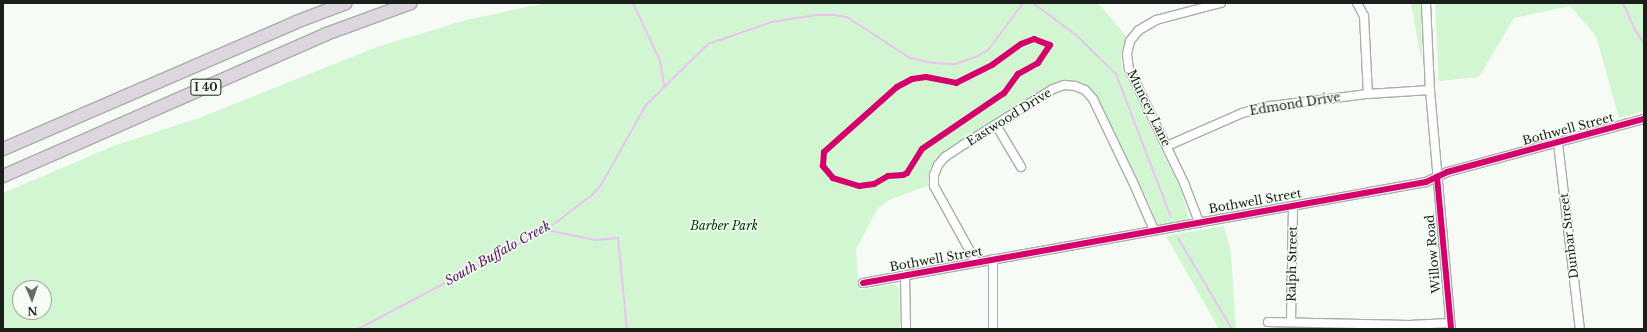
<!DOCTYPE html>
<style>
body{margin:0}
#map{position:relative;width:1647px;height:332px;overflow:hidden;background:#f6fbf6;font-family:"Libre Baskerville",serif}
div>[style]{position:absolute}
.green>*{inset:0;background:#d3f6d2}
.stream>*{height:2px;margin:-1px;padding:0 1px;transform-origin:1px;border-radius:1px;background:#e9c4f1}
.roads{filter:drop-shadow(1px 0 #aaaeaa) drop-shadow(-1px 0 #aaaeaa) drop-shadow(0 1px #aaaeaa) drop-shadow(0 -1px #aaaeaa)}
.minor>*{height:8px;margin:-4px;padding:0 4px;transform-origin:4px;border-radius:4px;background:#fefefe}
.highway>*{height:12px;margin:-6px;padding:0 6px;transform-origin:6px;border-radius:6px;background:#ddd6df}
.cycleway>*{height:6px;margin:-3px;padding:0 3px;transform-origin:3px;border-radius:3px;background:#d6006c}
span{translate:-50% -50%;white-space:nowrap;text-align:center;line-height:1.15;-webkit-text-stroke:3px #f4fef3;paint-order:stroke}
.shield-label span{padding:1px 3px;background:#f4fef3;border:1px solid;border-radius:3px;-webkit-text-stroke-width:0}
.shield-label{font-size:11px;color:#1b1f1b;font-weight:700}
.street-label{font-size:12px;color:#1b1f1b}
.park-label{font-size:12px;color:#063309;font-style:italic}
.water-label{font-size:13px;color:#591666;font-style:italic}
.frame{position:absolute;inset:0;border:4px solid #1b1f1b;pointer-events:none}
.north{position:absolute;left:12px;top:280px;width:40px;height:40px;box-sizing:border-box;background:#f4fef3;border:1px solid #9da59d;border-radius:50%;rotate:178deg;font-size:11px;font-weight:700;line-height:16px;text-align:center;color:#1b1f1b}
.north::after{content:'';display:block;margin:auto;width:14px;height:18px;background:#686c68;clip-path:polygon(50% 0,100% 100%,50% 72%,0 100%)}
</style>
<div id="map">
<div class="green">
<i style="clip-path:polygon(evenodd,546px 3px,1098px 3px,1127px 37px,1123px 46px,1121px 57px,1123px 71px,1181px 190px,1189px 219px,1156px 225px,1150px 206px,1096px 96px,1066px 82px,1055px 84px,1045px 89px,947px 149px,936px 158px,930px 169px,928px 186px,891px 199px,878px 208px,856px 249px,859px 290px,895px 284px,899px 289px,900px 329px,3px 329px,3px 193px,116px 145px,199px 118px,377px 47px,466px 20px,546px 3px,20px 288px,44px 288px,44px 312px,20px 312px,20px 288px)"></i>
<i style="clip-path:polygon(1411px 3px,1421px 3px,1422px 53px,1421px 59px)"></i>
<i style="clip-path:polygon(1435px 3px,1644px 3px,1644px 111px,1619px 118px,1596px 36px,1570px 6px,1514px 18px,1479px 77px,1439px 81px)"></i>
<i style="clip-path:polygon(1224px 226px,1231px 253px,1236px 329px,1219px 329px,1166px 236px)"></i>
</div>
<div class="stream">
<i style="left:633px;top:3px;width:64px;rotate:65deg"></i>
<i style="left:660px;top:61px;width:27px;rotate:80deg"></i>
<i style="left:1033px;top:3px;width:54px;rotate:36.7deg"></i>
<i style="left:1076px;top:35px;width:56px;rotate:44.3deg"></i>
<i style="left:1116px;top:74px;width:153px;rotate:69deg"></i>
<i style="left:1623px;top:3px;width:30px;rotate:66deg"></i>
<i style="left:1635px;top:30px;width:16px;rotate:55deg"></i>
<i style="left:547px;top:230px;width:49px;rotate:11.8deg"></i>
<i style="left:595px;top:240px;width:23px;rotate:-5deg"></i>
<i style="left:618px;top:238px;width:91px;rotate:84.4deg"></i>
<i style="left:1178px;top:238px;width:106px;rotate:59.3deg"></i>
<i style="left:358px;top:329px;width:212px;rotate:-27.8deg"></i>
<i style="left:546px;top:230px;width:58px;rotate:-37.3deg"></i>
<i style="left:592px;top:195px;width:13px;rotate:-48deg"></i>
<i style="left:601px;top:185px;width:92px;rotate:-60.6deg"></i>
<i style="left:646px;top:105px;width:87px;rotate:-44.5deg"></i>
<i style="left:708px;top:44px;width:68px;rotate:-19deg"></i>
<i style="left:772px;top:22px;width:45px;rotate:-9deg"></i>
<i style="left:816px;top:15px;width:17px"></i>
<i style="left:833px;top:15px;width:14px;rotate:8deg"></i>
<i style="left:847px;top:17px;width:75px;rotate:33.1deg"></i>
<i style="left:910px;top:58px;width:24px;rotate:12deg"></i>
<i style="left:933px;top:63px;width:22px;rotate:3deg"></i>
<i style="left:955px;top:64px;width:24px;rotate:-19deg"></i>
<i style="left:978px;top:56px;width:13px;rotate:-32deg"></i>
<i style="left:989px;top:49px;width:57px;rotate:-53.5deg"></i>
</div>
<div class="roads">
<div class="minor">
<i style="left:1357px;top:3px;width:15px;rotate:62deg"></i>
<i style="left:1364px;top:16px;width:78px;rotate:87.1deg"></i>
<i style="left:1426px;top:3px;width:87px;rotate:87.4deg"></i>
<i style="left:1430px;top:90px;width:240px;rotate:85deg"></i>
<i style="left:996px;top:125px;width:49px;rotate:59.2deg"></i>
<i style="left:1558px;top:143px;width:187px;rotate:83.3deg"></i>
<i style="left:1167px;top:146px;width:82px;rotate:-23.7deg"></i>
<i style="left:1242px;top:113px;width:30px;rotate:-14deg"></i>
<i style="left:1271px;top:106px;width:98px;rotate:-7.1deg"></i>
<i style="left:1368px;top:94px;width:62px;rotate:-3.7deg"></i>
<i style="left:1199px;top:222px;width:40px;rotate:-111deg"></i>
<i style="left:1185px;top:185px;width:129px;rotate:-115.8deg"></i>
<i style="left:1129px;top:69px;width:15px;rotate:-98deg"></i>
<i style="left:1127px;top:54px;width:13px;rotate:-77deg"></i>
<i style="left:1130px;top:41px;width:14px;rotate:-51deg"></i>
<i style="left:1139px;top:30px;width:20px;rotate:-30deg"></i>
<i style="left:1156px;top:20px;width:67px;rotate:-14.7deg"></i>
<i style="left:993px;top:259px;width:70px;rotate:90deg"></i>
<i style="left:976px;top:262px;width:87px;rotate:-118.9deg"></i>
<i style="left:934px;top:186px;width:11px;rotate:-90deg"></i>
<i style="left:934px;top:175px;width:11px;rotate:-68deg"></i>
<i style="left:938px;top:165px;width:11px;rotate:-49deg"></i>
<i style="left:945px;top:157px;width:22px;rotate:-34deg"></i>
<i style="left:963px;top:145px;width:106px;rotate:-31.9deg"></i>
<i style="left:1053px;top:89px;width:12px;rotate:-20deg"></i>
<i style="left:1064px;top:85px;width:11px;rotate:5deg"></i>
<i style="left:1075px;top:86px;width:11px;rotate:22deg"></i>
<i style="left:1085px;top:90px;width:12px;rotate:48deg"></i>
<i style="left:1093px;top:99px;width:92px;rotate:64.3deg"></i>
<i style="left:1133px;top:182px;width:52px;rotate:66.4deg"></i>
<i style="left:905px;top:275px;width:54px;rotate:88.9deg"></i>
<i style="left:863px;top:283px;width:572px;rotate:-10.17deg"></i>
<i style="left:1426px;top:182px;width:23px;rotate:-25deg"></i>
<i style="left:1447px;top:172px;width:204px;rotate:-15.1deg"></i>
<i style="left:1268px;top:322px;width:141px;rotate:1.2deg"></i>
<i style="left:1409px;top:325px;width:41px;rotate:-2.8deg"></i>
<i style="left:1291px;top:322px;width:116px;rotate:-89deg"></i>
</div>
<div class="highway">
<i style="left:3px;top:149px;width:319px;rotate:-23.4deg"></i>
<i style="left:296px;top:22px;width:53px;rotate:-20.8deg"></i>
<i style="left:3px;top:176px;width:353px;rotate:-23.7deg"></i>
<i style="left:326px;top:34px;width:90px;rotate:-20deg"></i>
</div>
</div>
<div class="cycleway">
<i style="left:1034px;top:39px;width:17px;rotate:21deg"></i>
<i style="left:1050px;top:45px;width:22px;rotate:124deg"></i>
<i style="left:1038px;top:63px;width:23px;rotate:151deg"></i>
<i style="left:1018px;top:74px;width:24px;rotate:126deg"></i>
<i style="left:1004px;top:93px;width:99px;rotate:145.7deg"></i>
<i style="left:922px;top:149px;width:28px;rotate:122deg"></i>
<i style="left:907px;top:173px;width:4px;rotate:153deg"></i>
<i style="left:903px;top:175px;width:15px;rotate:176deg"></i>
<i style="left:888px;top:176px;width:16px;rotate:150deg"></i>
<i style="left:874px;top:184px;width:15px;rotate:172deg"></i>
<i style="left:859px;top:186px;width:27px;rotate:-163deg"></i>
<i style="left:833px;top:178px;width:16px;rotate:-130deg"></i>
<i style="left:823px;top:166px;width:14px;rotate:-86deg"></i>
<i style="left:824px;top:152px;width:98px;rotate:-41.7deg"></i>
<i style="left:897px;top:87px;width:17px;rotate:-28deg"></i>
<i style="left:912px;top:79px;width:14px;rotate:-8deg"></i>
<i style="left:926px;top:77px;width:31px;rotate:11deg"></i>
<i style="left:956px;top:83px;width:40px;rotate:-26.6deg"></i>
<i style="left:992px;top:65px;width:36px;rotate:-36deg"></i>
<i style="left:1021px;top:44px;width:14px;rotate:-21deg"></i>
<i style="left:1437px;top:177px;width:153px;rotate:84.7deg"></i>
<i style="left:863px;top:283px;width:572px;rotate:-10.17deg"></i>
<i style="left:1426px;top:182px;width:23px;rotate:-25deg"></i>
<i style="left:1447px;top:172px;width:204px;rotate:-15.1deg"></i>
</div>
<div class="shield-label">
<span style="left:206px;top:87px">I 40</span>
</div>
<div class="street-label">
<span style="left:1295px;top:104px;rotate:-9deg">Edmond Drive</span>
<span style="left:1149px;top:108px;rotate:64deg">Muncey Lane</span>
<span style="left:1009px;top:117px;rotate:-32deg">Eastwood Drive</span>
<span style="left:1568px;top:129px;rotate:-15deg">Bothwell Street</span>
<span style="left:1255px;top:201px;rotate:-10deg">Bothwell Street</span>
<span style="left:1569px;top:236px;rotate:-97deg">Dunbar Street</span>
<span style="left:1433px;top:254px;rotate:-95deg">Willow Road</span>
<span style="left:936px;top:259px;rotate:-10deg">Bothwell Street</span>
<span style="left:1292px;top:264px;rotate:-89deg">Ralph Street</span>
</div>
<div class="park-label">
<span style="left:724px;top:226px">Barber Park</span>
</div>
<div class="water-label">
<span style="left:498px;top:254px;rotate:-29deg">South Buffalo Creek</span>
</div>
<div class="frame"></div>
<div class="north">N</div>
</div>
